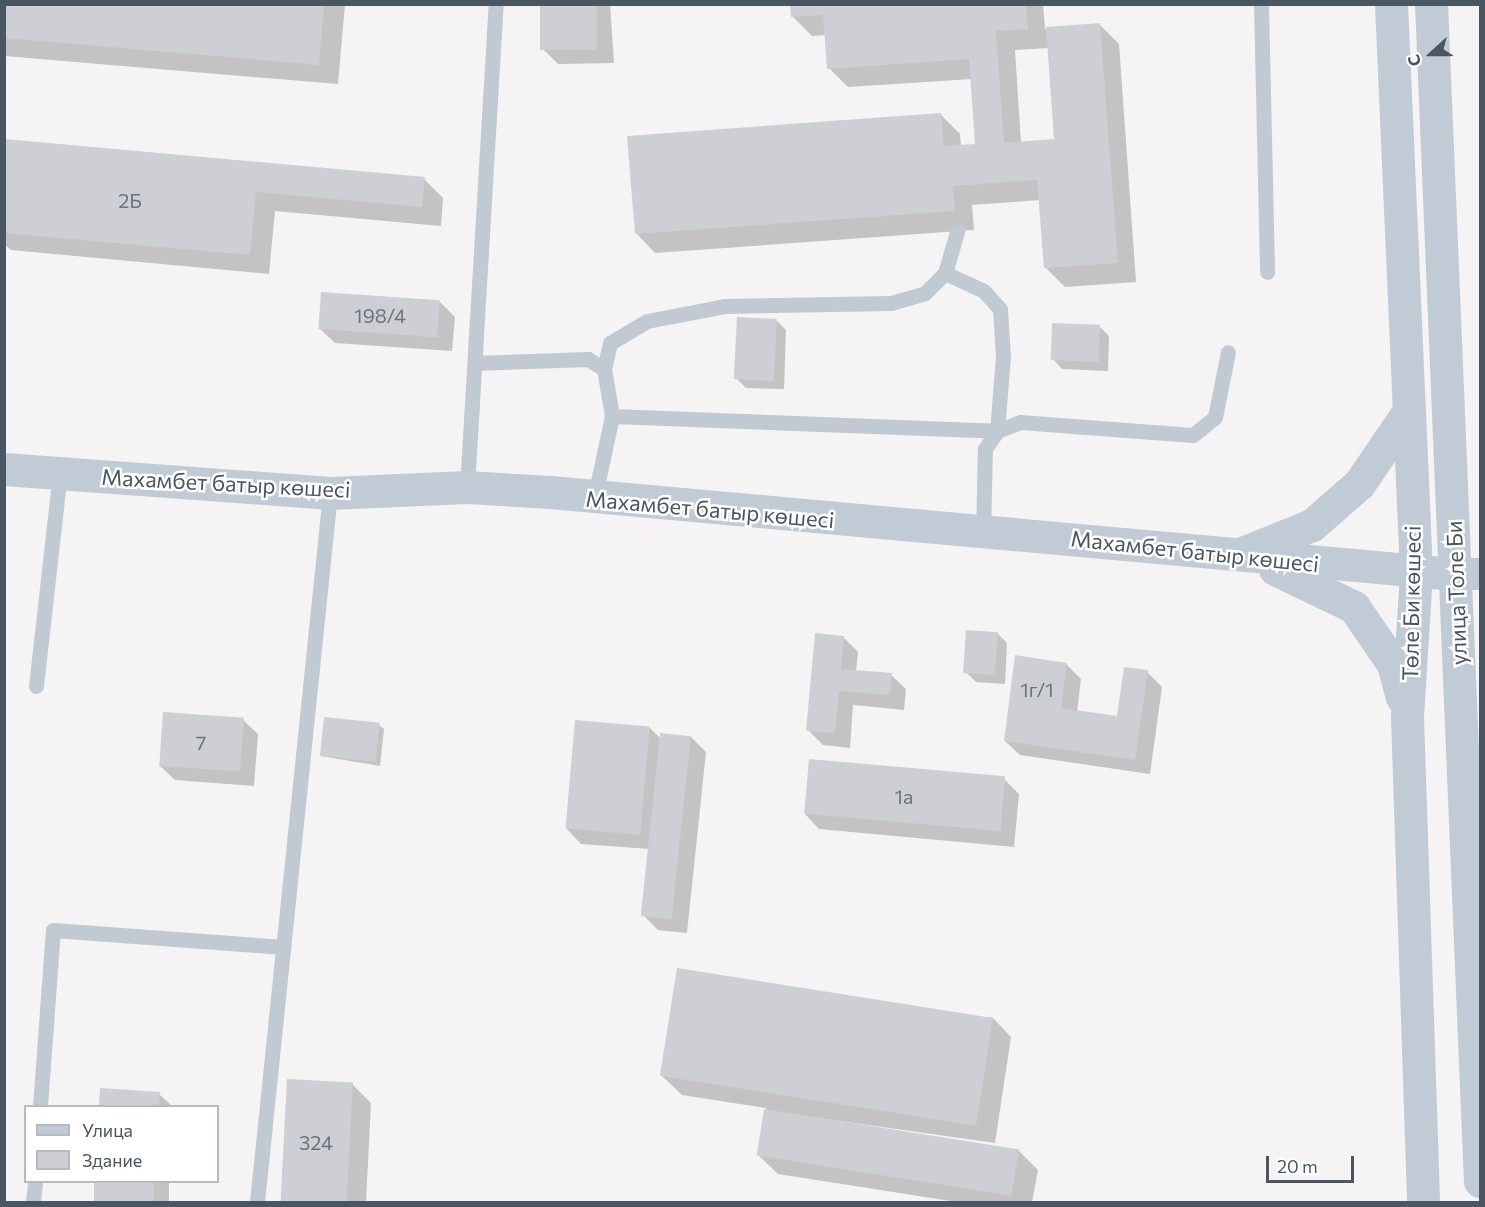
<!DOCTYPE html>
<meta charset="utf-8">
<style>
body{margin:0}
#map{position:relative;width:1485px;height:1207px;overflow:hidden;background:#f5f3f3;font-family:Commissioner,sans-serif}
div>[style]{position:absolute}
.shadow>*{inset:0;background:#0003;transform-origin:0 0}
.building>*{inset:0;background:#cdcfd5;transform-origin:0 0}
.lane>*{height:15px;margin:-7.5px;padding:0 7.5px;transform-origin:7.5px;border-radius:7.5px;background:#c1cad2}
.street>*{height:32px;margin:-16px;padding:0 16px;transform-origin:16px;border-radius:16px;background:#c1cad2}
.secondary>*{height:33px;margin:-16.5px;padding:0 16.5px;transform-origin:16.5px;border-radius:16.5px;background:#c1cbd6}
span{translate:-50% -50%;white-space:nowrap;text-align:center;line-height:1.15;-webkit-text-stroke:5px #fff;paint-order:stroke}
.number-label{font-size:20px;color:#6b747e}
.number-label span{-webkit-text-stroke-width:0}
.street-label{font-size:22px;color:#4a5661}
.frame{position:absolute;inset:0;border:6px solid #4a5661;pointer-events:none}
.legend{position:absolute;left:24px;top:1105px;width:195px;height:78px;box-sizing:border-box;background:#fff;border:2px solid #b7bbc0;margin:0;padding:8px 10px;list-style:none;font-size:18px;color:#4a5661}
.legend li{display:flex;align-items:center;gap:12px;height:30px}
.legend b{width:30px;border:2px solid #b7bbc0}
.north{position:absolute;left:1401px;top:24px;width:60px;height:60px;-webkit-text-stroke:4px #fff;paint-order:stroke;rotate:249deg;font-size:16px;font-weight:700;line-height:24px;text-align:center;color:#4a5661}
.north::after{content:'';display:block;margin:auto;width:21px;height:27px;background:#4a5661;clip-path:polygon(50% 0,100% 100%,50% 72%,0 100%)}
.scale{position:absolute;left:1266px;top:1156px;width:88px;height:27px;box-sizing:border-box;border:3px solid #4a5661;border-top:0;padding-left:8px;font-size:18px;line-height:21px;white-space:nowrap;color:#4a5661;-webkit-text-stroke:4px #fff;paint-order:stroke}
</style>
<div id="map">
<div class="shadow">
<i style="clip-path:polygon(4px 4px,345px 4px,338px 84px,4px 56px)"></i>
<i style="clip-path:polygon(541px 4px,610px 4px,614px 63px,558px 64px,543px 49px)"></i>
<i style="clip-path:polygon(evenodd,792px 4px,1043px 4px,1045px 29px,1100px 25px,1119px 44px,1136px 282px,1065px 287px,1046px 268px,1041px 200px,972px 205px,974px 230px,655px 253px,636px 233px,941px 115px,960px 134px,961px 146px,977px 145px,972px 79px,848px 87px,829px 68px,826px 35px,812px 36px,793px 17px,792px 4px,1049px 48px,1055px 141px,1021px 143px,1015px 50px,1049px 48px)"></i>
<i style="clip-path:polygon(4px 140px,424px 179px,443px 198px,441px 226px,275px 211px,269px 274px,11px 250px,4px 244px)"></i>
<i style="clip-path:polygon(440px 302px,455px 317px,452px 351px,335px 343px,320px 329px)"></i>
<i style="clip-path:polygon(776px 320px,786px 330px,784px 389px,746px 388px,736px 378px)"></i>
<i style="clip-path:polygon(1099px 326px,1109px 336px,1108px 371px,1062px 369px,1053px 359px)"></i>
<i style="clip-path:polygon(997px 633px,1007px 643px,1005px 684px,976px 682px,966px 672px)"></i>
<i style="clip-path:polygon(843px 637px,858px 652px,856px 671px,891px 675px,906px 689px,904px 710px,853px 705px,850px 748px,823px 745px,808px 730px)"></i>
<i style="clip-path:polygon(1066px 664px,1081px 679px,1077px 712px,1118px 718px,1147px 672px,1162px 687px,1150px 774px,1020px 755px,1005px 741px)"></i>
<i style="clip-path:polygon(243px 720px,258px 734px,254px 786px,175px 780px,160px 766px)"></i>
<i style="clip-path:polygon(379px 725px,384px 729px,380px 766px,321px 756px)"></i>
<i style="clip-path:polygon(650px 728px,661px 739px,691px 737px,706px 752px,687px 933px,658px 930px,643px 915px,650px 849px,581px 844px,567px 829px)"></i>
<i style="clip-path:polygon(1004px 779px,1019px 794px,1014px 847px,819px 829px,805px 814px)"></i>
<i style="clip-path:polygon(992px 1017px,1011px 1037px,995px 1143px,790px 1114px,1018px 1150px,1038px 1170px,1032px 1202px,957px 1202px,778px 1174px,758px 1155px,766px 1108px,682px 1095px,662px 1076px)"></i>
<i style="clip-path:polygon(288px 1080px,352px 1084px,371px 1103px,366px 1202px,281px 1202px)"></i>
<i style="clip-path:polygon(101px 1090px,159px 1094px,172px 1106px,100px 1106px)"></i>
<i style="left:96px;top:1182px;width:73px;height:20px"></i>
</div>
<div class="building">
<i style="clip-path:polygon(4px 4px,324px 4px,319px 65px,4px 38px)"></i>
<i style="left:540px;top:4px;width:57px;height:46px"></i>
<i style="clip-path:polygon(790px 4px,1026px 4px,1028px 29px,996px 31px,1004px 143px,1054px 139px,1046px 27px,1100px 23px,1118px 263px,1044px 268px,1037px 180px,953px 186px,955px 211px,635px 234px,627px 136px,941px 113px,944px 146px,975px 144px,969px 59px,827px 69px,823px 15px,791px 17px)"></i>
<i style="clip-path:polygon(4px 139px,425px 177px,422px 207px,256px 192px,250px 255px,4px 233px)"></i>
<i style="left:321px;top:292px;width:119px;height:37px;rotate:4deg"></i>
<i style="left:737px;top:317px;width:40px;height:62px;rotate:3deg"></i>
<i style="left:1052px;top:323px;width:48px;height:37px;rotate:2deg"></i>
<i style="left:966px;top:630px;width:32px;height:43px;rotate:4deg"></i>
<i style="clip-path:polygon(815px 633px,844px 636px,841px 669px,892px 673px,890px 695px,839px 691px,835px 733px,806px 731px)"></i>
<i style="clip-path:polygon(1015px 655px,1067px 663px,1061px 708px,1117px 716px,1124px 667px,1148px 670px,1135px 760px,1004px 741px)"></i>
<i style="left:163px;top:712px;width:81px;height:54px;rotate:4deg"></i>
<i style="left:324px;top:717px;width:56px;height:39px;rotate:6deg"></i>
<i style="left:575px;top:720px;width:75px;height:109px;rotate:5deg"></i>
<i style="left:660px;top:733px;width:31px;height:184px;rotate:6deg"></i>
<i style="left:809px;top:759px;width:197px;height:55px;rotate:5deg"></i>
<i style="left:677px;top:968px;width:320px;height:109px;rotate:9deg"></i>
<i style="left:287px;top:1079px;width:66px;height:123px;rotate:3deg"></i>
<i style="clip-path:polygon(100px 1088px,160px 1092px,159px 1106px,99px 1106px)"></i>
<i style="left:764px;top:1109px;width:258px;height:47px;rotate:9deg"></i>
<i style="left:94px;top:1182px;width:60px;height:20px"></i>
</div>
<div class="lane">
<i style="left:1261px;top:4px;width:268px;rotate:88.7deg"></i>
<i style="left:475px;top:363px;width:113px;rotate:-2deg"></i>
<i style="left:588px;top:359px;width:19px;rotate:32deg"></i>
<i style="left:604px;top:369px;width:48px;rotate:80.3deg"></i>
<i style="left:612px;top:416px;width:86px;rotate:102.1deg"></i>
<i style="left:604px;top:369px;width:27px;rotate:-77deg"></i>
<i style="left:610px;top:343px;width:43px;rotate:-30.7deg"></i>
<i style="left:647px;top:321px;width:79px;rotate:-10.9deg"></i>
<i style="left:725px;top:306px;width:166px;rotate:-1deg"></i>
<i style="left:891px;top:303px;width:35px;rotate:-16deg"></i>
<i style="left:925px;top:293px;width:28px;rotate:-45deg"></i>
<i style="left:945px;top:273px;width:43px;rotate:-73.7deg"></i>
<i style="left:612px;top:416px;width:385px;rotate:2.2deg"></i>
<i style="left:997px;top:431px;width:75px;rotate:-85.4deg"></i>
<i style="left:1003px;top:356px;width:47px;rotate:-93.7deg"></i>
<i style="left:1000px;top:309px;width:24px;rotate:-132deg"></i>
<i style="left:984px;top:291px;width:43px;rotate:-155.2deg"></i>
<i style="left:467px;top:487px;width:484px;rotate:-86.6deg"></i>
<i style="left:983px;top:534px;width:85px;rotate:-88.7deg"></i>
<i style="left:985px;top:449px;width:22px;rotate:-56deg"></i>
<i style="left:997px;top:431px;width:25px;rotate:-21deg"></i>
<i style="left:1020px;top:422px;width:173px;rotate:4.3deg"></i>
<i style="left:1193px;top:435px;width:28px;rotate:-39deg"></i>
<i style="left:1215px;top:417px;width:66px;rotate:-78.7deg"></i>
<i style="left:36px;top:686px;width:214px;rotate:-83.6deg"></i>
<i style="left:40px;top:1106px;width:176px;rotate:-85.8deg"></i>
<i style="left:53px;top:930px;width:231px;rotate:4.2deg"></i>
<i style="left:33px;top:1202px;width:20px;rotate:-84deg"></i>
<i style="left:257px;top:1202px;width:713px;rotate:-84.12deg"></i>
</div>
<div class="street">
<i style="left:1455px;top:574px;width:25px"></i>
</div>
<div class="secondary">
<i style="left:1391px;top:4px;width:570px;rotate:87.48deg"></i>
<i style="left:1416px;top:573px;width:144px;rotate:93.6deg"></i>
<i style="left:1407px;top:717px;width:485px;rotate:88.1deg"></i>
<i style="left:1431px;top:4px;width:1178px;rotate:87.62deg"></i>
<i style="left:4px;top:469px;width:327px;rotate:4.2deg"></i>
<i style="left:330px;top:493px;width:137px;rotate:-2.5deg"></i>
<i style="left:467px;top:487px;width:83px;rotate:3.4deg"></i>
<i style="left:550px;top:492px;width:909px;rotate:5.18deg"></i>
<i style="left:1242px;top:553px;width:75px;rotate:-21.8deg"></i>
<i style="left:1312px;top:525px;width:62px;rotate:-41.1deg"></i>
<i style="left:1359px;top:484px;width:85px;rotate:-55.6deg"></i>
<i style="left:1275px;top:569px;width:88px;rotate:25.7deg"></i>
<i style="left:1354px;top:607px;width:69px;rotate:55.6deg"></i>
<i style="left:1393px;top:664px;width:34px;rotate:75deg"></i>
</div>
<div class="number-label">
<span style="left:130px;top:200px">2Б</span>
<span style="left:380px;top:315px">198/4</span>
<span style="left:1037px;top:689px">1г/1</span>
<span style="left:201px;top:742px">7</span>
<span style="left:904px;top:796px">1а</span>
<span style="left:316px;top:1142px">324</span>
</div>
<div class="street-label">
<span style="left:226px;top:483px;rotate:3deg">Махамбет батыр көшесі</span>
<span style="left:710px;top:509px;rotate:5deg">Махамбет батыр көшесі</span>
<span style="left:1195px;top:551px;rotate:6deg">Махамбет батыр көшесі</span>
<span style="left:1456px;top:593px;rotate:-92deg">улица Толе Би</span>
<span style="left:1411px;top:603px;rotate:-89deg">Төле Би көшесі</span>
</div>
<div class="frame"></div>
<ul class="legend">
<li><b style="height:8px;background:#c1cbd6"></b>Улица</li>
<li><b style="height:16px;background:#cdcfd5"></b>Здание</li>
</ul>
<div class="north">С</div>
<div class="scale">20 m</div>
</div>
